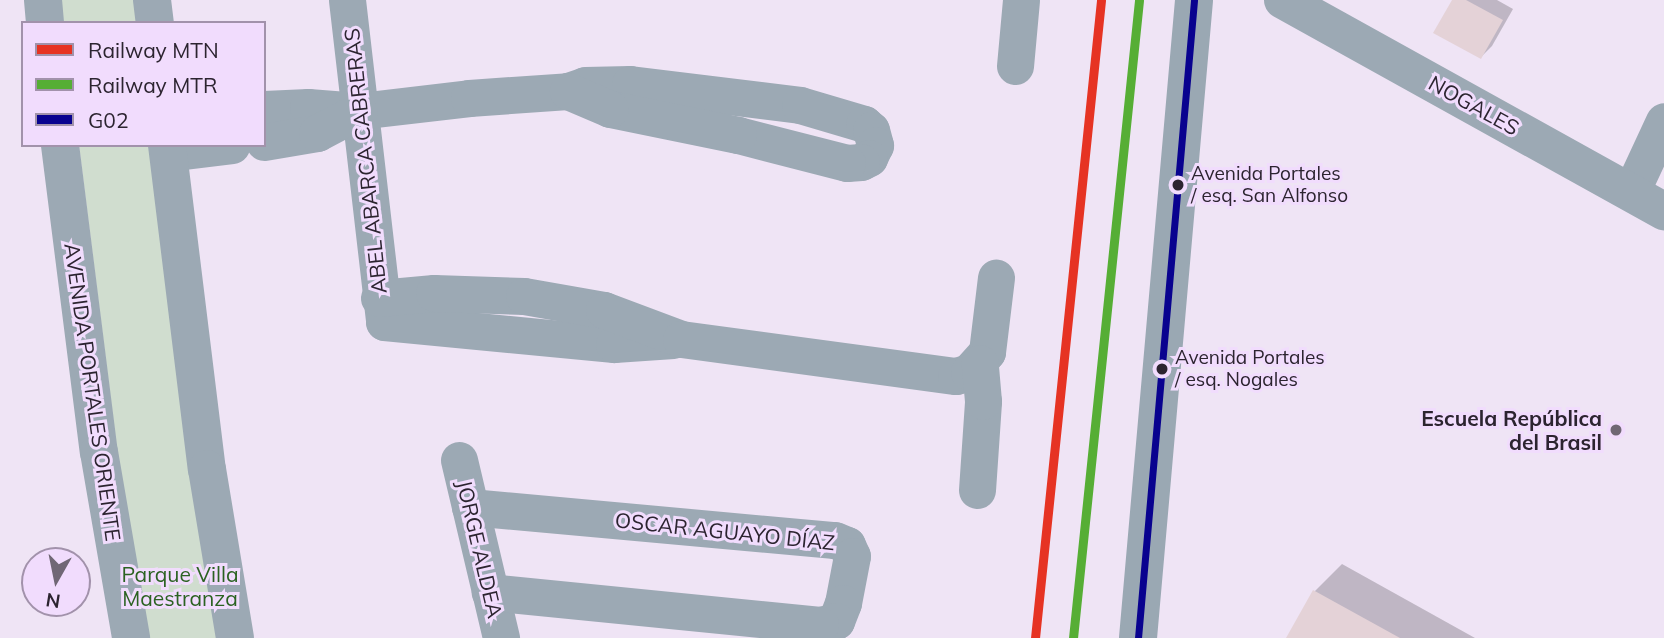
<!DOCTYPE html>
<meta charset="utf-8">
<style>
body{margin:0}
#map{position:relative;width:1664px;height:638px;overflow:hidden;background:#efe4f5;font-family:Mulish,sans-serif}
div>[style]{position:absolute}
.green>*{inset:0;background:#d0ddcf;transform-origin:0 0}
.shadow>*{inset:0;background:#0003}
.building>*{inset:0;background:#e4d2d7}
.minor>*{height:37px;margin:-18.5px;padding:0 18.5px;transform-origin:18.5px;border-radius:18.5px;background:#9ca9b4}
.tertiary>*{height:38px;margin:-19px;padding:0 19px;transform-origin:19px;border-radius:19px;background:#9ca9b4}
.secondary>*{height:38px;margin:-19px;padding:0 19px;transform-origin:19px;border-radius:19px;background:#9aa8b3}
.bus-1>*{height:7px;margin:-3.5px;padding:0 3.5px;transform-origin:3.5px;border-radius:3.5px;background:#09028f}
.rail-1>*{height:9px;margin:-4.5px;padding:0 4.5px;transform-origin:4.5px;border-radius:4.5px;background:#e63323}
.rail-2>*{height:9px;margin:-4.5px;padding:0 4.5px;transform-origin:4.5px;border-radius:4.5px;background:#56ae35}
.dots>*{width:19px;height:19px;translate:-50% -50%;box-sizing:border-box;border:4px solid #f1dcfd;border-radius:50%}
span{translate:-50% -50%;white-space:nowrap;text-align:center;line-height:1.15;-webkit-text-stroke:6px #f1dcfd;paint-order:stroke}
.bus-label{font-size:19px;color:#2c2430}
.left{translate:0 -50%;text-align:left}
.street-label{font-size:21px;color:#2c2430}
.poi-label{font-size:21px;color:#2c2430;font-weight:700}
.right{translate:-100% -50%;text-align:right}
.park-label{font-size:21px;color:#2b6222}
.legend{position:absolute;left:21px;top:21px;width:245px;height:126px;box-sizing:border-box;background:#f1dcfd;border:2px solid #a292ab;margin:0;padding:9px 12px;list-style:none;font-size:21px;color:#2c2430}
.legend li{display:flex;align-items:center;gap:14px;height:35px}
.legend b{width:35px;border:2px solid #a292ab}
.north{position:absolute;left:21px;top:547px;width:70px;height:70px;box-sizing:border-box;background:#f1dcfd;border:2px solid #a292ab;border-radius:50%;rotate:189deg;font-size:19px;font-weight:700;line-height:28px;text-align:center;color:#2c2430}
.north::after{content:'';display:block;margin:auto;width:24px;height:32px;background:#706775;clip-path:polygon(50% 0,100% 100%,50% 72%,0 100%)}
</style>
<div id="map">
<div class="green">
<i style="left:62px;top:0;width:84px;height:23px"></i>
<i style="clip-path:polygon(79px 145px,161px 145px,231px 638px,146px 638px,125px 513px)"></i>
</div>
<div class="shadow">
<i style="clip-path:polygon(1454px 0,1497px 0,1513px 9px,1492px 46px,1481px 57px)"></i>
<i style="clip-path:polygon(1342px 564px,1475px 638px,1296px 638px,1290px 635px,1315px 591px)"></i>
</div>
<div class="building">
<i style="clip-path:polygon(1452px 0,1466px 0,1503px 20px,1481px 59px,1433px 33px)"></i>
<i style="clip-path:polygon(1313px 590px,1400px 638px,1286px 638px)"></i>
</div>
<div class="minor">
<i style="left:347px;top:0;width:324px;rotate:83.4deg"></i>
<i style="left:384px;top:322px;width:231px;rotate:5.5deg"></i>
<i style="left:614px;top:344px;width:59px;rotate:-3.9deg"></i>
<i style="left:1015px;top:66px;width:66px;rotate:-84.8deg"></i>
<i style="left:264px;top:109px;width:44px;rotate:-2.6deg"></i>
<i style="left:308px;top:107px;width:51px;rotate:4.5deg"></i>
<i style="left:359px;top:111px;width:111px;rotate:-6.7deg"></i>
<i style="left:469px;top:98px;width:99px;rotate:-4deg"></i>
<i style="left:568px;top:91px;width:18px;rotate:-19deg"></i>
<i style="left:585px;top:85px;width:45px;rotate:-1.3deg"></i>
<i style="left:630px;top:84px;width:171px;rotate:7deg"></i>
<i style="left:800px;top:105px;width:67px;rotate:16.5deg"></i>
<i style="left:864px;top:124px;width:9px;rotate:41deg"></i>
<i style="left:871px;top:130px;width:16px;rotate:75deg"></i>
<i style="left:875px;top:145px;width:14px;rotate:115deg"></i>
<i style="left:869px;top:158px;width:9px;rotate:153deg"></i>
<i style="left:861px;top:162px;width:14px;rotate:176deg"></i>
<i style="left:847px;top:163px;width:113px;rotate:-165.6deg"></i>
<i style="left:738px;top:135px;width:131px;rotate:-168.5deg"></i>
<i style="left:610px;top:109px;width:46px;rotate:-156.8deg"></i>
<i style="left:264px;top:142px;width:54px;rotate:-9.6deg"></i>
<i style="left:317px;top:133px;width:47px;rotate:-27.6deg"></i>
<i style="left:168px;top:153px;width:64px;rotate:-7.1deg"></i>
<i style="left:1631px;top:192px;width:78px;rotate:-65.1deg"></i>
<i style="left:379px;top:298px;width:55px;rotate:-5.2deg"></i>
<i style="left:434px;top:293px;width:90px;rotate:1.9deg"></i>
<i style="left:524px;top:296px;width:81px;rotate:9.9deg"></i>
<i style="left:604px;top:310px;width:82px;rotate:20.6deg"></i>
<i style="left:681px;top:339px;width:277px;rotate:7.7deg"></i>
<i style="left:956px;top:376px;width:14px;rotate:-17deg"></i>
<i style="left:969px;top:372px;width:27px;rotate:-48deg"></i>
<i style="left:987px;top:352px;width:75px;rotate:-83.1deg"></i>
<i style="left:459px;top:460px;width:183px;rotate:76.7deg"></i>
<i style="left:977px;top:490px;width:89px;rotate:-86.1deg"></i>
<i style="left:983px;top:401px;width:38px;rotate:-95deg"></i>
<i style="left:470px;top:507px;width:366px;rotate:5.2deg"></i>
<i style="left:835px;top:540px;width:13px;rotate:23deg"></i>
<i style="left:847px;top:545px;width:12px;rotate:66deg"></i>
<i style="left:852px;top:556px;width:48px;rotate:100.8deg"></i>
<i style="left:843px;top:603px;width:19px;rotate:111deg"></i>
<i style="left:836px;top:621px;width:16px;rotate:166deg"></i>
<i style="left:820px;top:625px;width:332px;rotate:-174.3deg"></i>
</div>
<div class="tertiary">
<i style="left:43px;top:0;width:23px;rotate:85deg"></i>
<i style="left:152px;top:0;width:23px;rotate:83deg"></i>
<i style="left:1283px;top:0;width:436px;rotate:29deg"></i>
<i style="left:60px;top:145px;width:309px;rotate:82.8deg"></i>
<i style="left:99px;top:452px;width:189px;rotate:80.2deg"></i>
<i style="left:167px;top:145px;width:326px;rotate:83deg"></i>
<i style="left:207px;top:469px;width:171px;rotate:80.6deg"></i>
</div>
<div class="secondary">
<i style="left:1138px;top:638px;width:640px;rotate:-84.98deg"></i>
</div>
<div class="bus-1">
<i style="left:1138px;top:638px;width:640px;rotate:-84.98deg"></i>
</div>
<div class="rail-1">
<i style="left:1035px;top:638px;width:641px;rotate:-84.09deg"></i>
</div>
<div class="rail-2">
<i style="left:1073px;top:638px;width:641px;rotate:-84.09deg"></i>
</div>
<div class="dots">
<i style="left:1178px;top:185px;background:#2c2430"></i>
<i style="left:1162px;top:369px;background:#2c2430"></i>
<i style="left:1616px;top:430px;background:#706775"></i>
</div>
<div class="bus-label">
<span class="left" style="left:1191px;top:185px">Avenida Portales<br>/ esq. San Alfonso</span>
<span class="left" style="left:1175px;top:369px">Avenida Portales<br>/ esq. Nogales</span>
</div>
<div class="street-label">
<span style="left:1474px;top:105px;rotate:29deg">NOGALES</span>
<span style="left:365px;top:161px;rotate:-96deg">ABEL ABARCA CABRERAS</span>
<span style="left:93px;top:392px;rotate:82deg">AVENIDA PORTALES ORIENTE</span>
<span style="left:725px;top:531px;rotate:6deg">OSCAR AGUAYO DÍAZ</span>
<span style="left:480px;top:549px;rotate:77deg">JORGE ALDEA</span>
</div>
<div class="poi-label">
<span class="right" style="left:1602px;top:430px">Escuela República<br>del Brasil</span>
</div>
<div class="park-label">
<span style="left:180px;top:586px">Parque Villa<br>Maestranza</span>
</div>
<ul class="legend">
<li><b style="height:9px;background:#e63323"></b>Railway MTN</li>
<li><b style="height:9px;background:#56ae35"></b>Railway MTR</li>
<li><b style="height:9px;background:#09028f"></b>G02</li>
</ul>
<div class="north">N</div>
</div>
